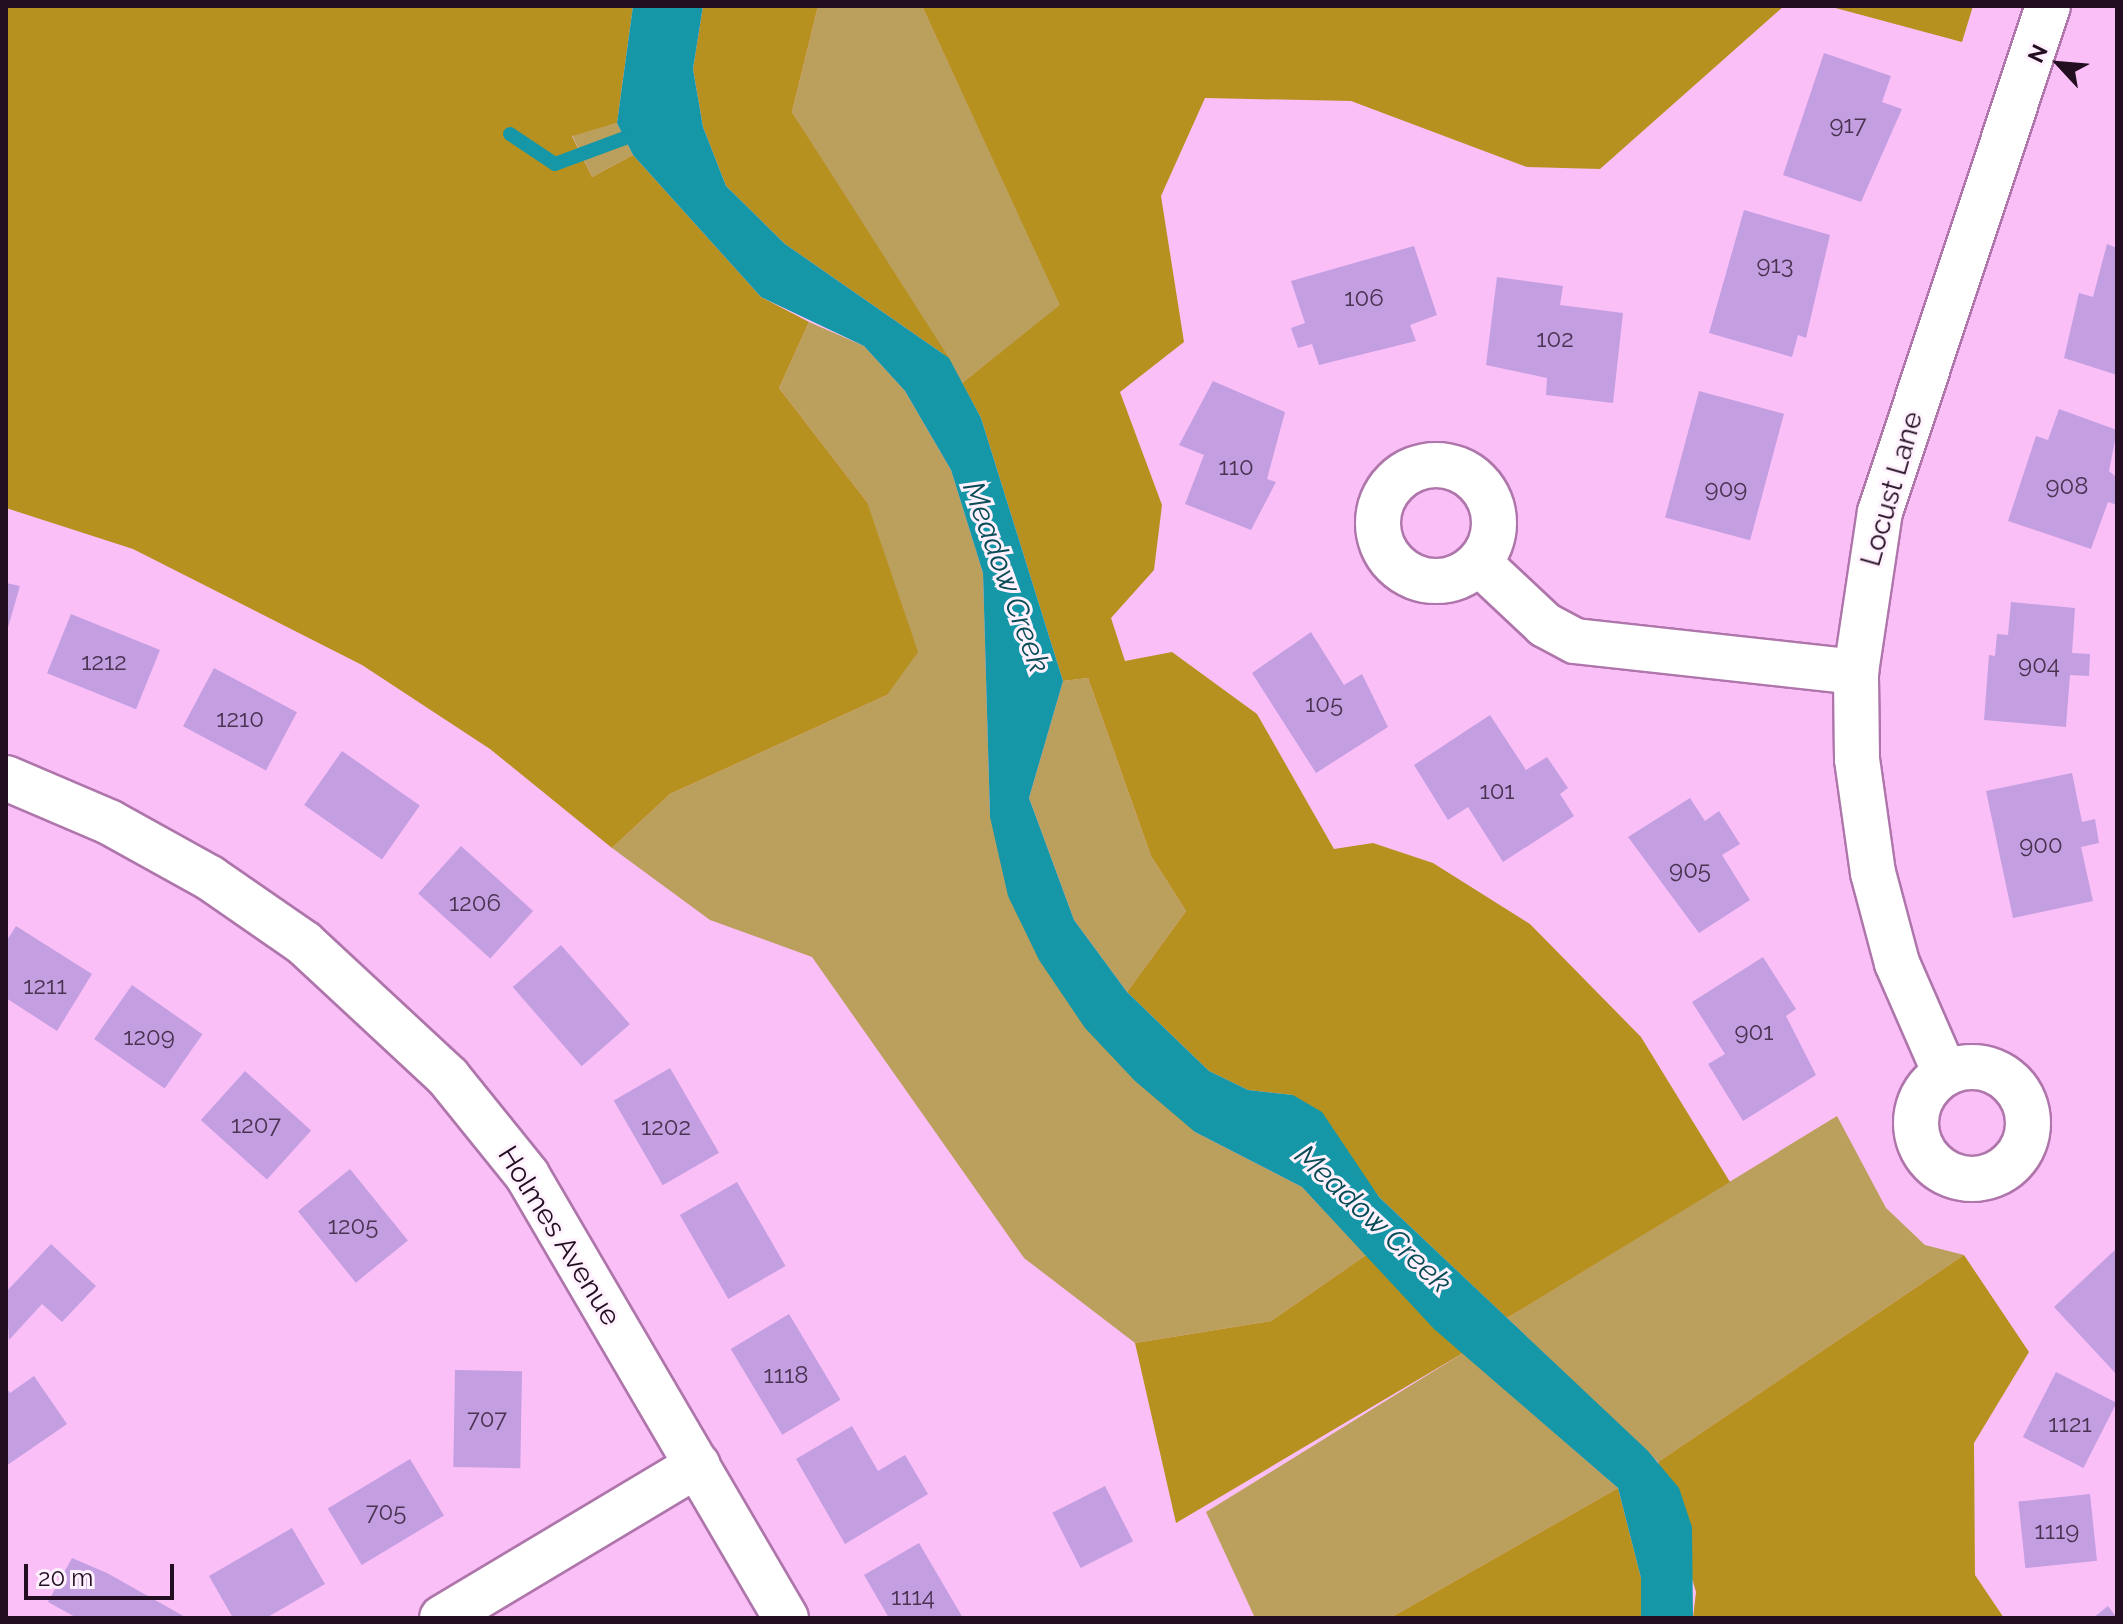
<!DOCTYPE html>
<style>
body{margin:0}
#map{position:relative;width:2123px;height:1624px;overflow:hidden;background:#fbbff7;font-family:Raleway,sans-serif}
div>[style]{position:absolute}
.green>*{inset:0;background:#bba05d}
.forest>*{inset:0;background:#b79120}
.water>*{inset:0;background:#1597a7}
.stream>*{height:14px;margin:-7px;padding:0 7px;transform-origin:7px;border-radius:7px;background:#1597a7}
.building>*{inset:0;background:#c39fe2;transform-origin:0 0}
.roads{filter:drop-shadow(2px 0 #ae76ab) drop-shadow(-2px 0 #ae76ab) drop-shadow(0 2px #ae76ab) drop-shadow(0 -2px #ae76ab)}
.street>*{height:44px;margin:-22px;padding:0 22px;transform-origin:22px;border-radius:22px;background:#fff}
.street>.ring{margin:-22px;padding:0;box-sizing:content-box;background:none;border:44px solid #fff;border-radius:50%}
span{translate:-50% -50%;white-space:nowrap;text-align:center;line-height:1.15;-webkit-text-stroke:6px #fff2fe;paint-order:stroke}
.number-label{font-size:24px;color:#4a3251}
.number-label span{-webkit-text-stroke-width:0}
.street-label{font-size:28px;color:#220d21}
.water-label{font-size:30px;color:#084d56;font-style:italic}
.frame{position:absolute;inset:0;border:8px solid #220d21;pointer-events:none}
.north{position:absolute;left:2019px;top:24px;width:80px;height:80px;-webkit-text-stroke:6px #fff2fe;paint-order:stroke;rotate:296deg;font-size:22px;font-weight:700;line-height:32px;text-align:center;color:#220d21}
.north::after{content:'';display:block;margin:auto;width:28px;height:36px;background:#220d21;clip-path:polygon(50% 0,100% 100%,50% 72%,0 100%)}
.scale{position:absolute;left:24px;top:1564px;width:150px;height:36px;box-sizing:border-box;border:4px solid #220d21;border-top:0;padding-left:10px;font-size:24px;line-height:28px;white-space:nowrap;color:#220d21;-webkit-text-stroke:6px #fff2fe;paint-order:stroke}
</style>
<div id="map">
<div class="green">
<i style="clip-path:polygon(818px 6px,922px 6px,1061px 305px,962px 383px,792px 112px)"></i>
<i style="clip-path:polygon(617px 123px,633px 155px,592px 177px,572px 135px)"></i>
<i style="clip-path:polygon(809px 322px,864px 346px,905px 391px,951px 470px,983px 573px,990px 817px,1195px 1132px,1302px 1187px,1366px 1255px,1271px 1321px,1135px 1343px,1024px 1258px,812px 957px,710px 920px,612px 848px,670px 794px,887px 695px,867px 502px,779px 388px)"></i>
<i style="clip-path:polygon(1088px 678px,1151px 856px,1186px 911px,1127px 992px,1074px 920px,1029px 798px,1063px 681px)"></i>
<i style="clip-path:polygon(1837px 1116px,1886px 1208px,1925px 1245px,1964px 1255px,1658px 1462px,1507px 1318px)"></i>
<i style="clip-path:polygon(1463px 1353px,1618px 1488px,1390px 1618px,1255px 1618px,1206px 1512px)"></i>
</div>
<div class="forest">
<i style="clip-path:polygon(6px 6px,633px 6px,617px 123px,572px 136px,592px 177px,633px 155px,761px 297px,809px 322px,779px 388px,867px 502px,918px 652px,887px 695px,670px 794px,612px 848px,490px 749px,362px 665px,133px 549px,6px 508px)"></i>
<i style="clip-path:polygon(703px 6px,818px 6px,792px 112px,949px 358px,785px 244px,726px 186px,703px 127px,693px 69px)"></i>
<i style="clip-path:polygon(922px 6px,1784px 6px,1600px 169px,1527px 167px,1351px 101px,1205px 98px,1161px 196px,1184px 342px,1120px 392px,1162px 505px,1154px 570px,1111px 618px,1125px 661px,1172px 652px,1257px 714px,1334px 849px,1373px 843px,1433px 863px,1530px 924px,1641px 1037px,1730px 1182px,1507px 1318px,1379px 1197px,1293px 1095px,1248px 1090px,1209px 1071px,1127px 992px,1186px 911px,1151px 856px,1088px 678px,1063px 681px,981px 418px,962px 383px,1060px 305px)"></i>
<i style="clip-path:polygon(1828px 6px,1973px 6px,1962px 42px)"></i>
<i style="clip-path:polygon(1366px 1255px,1463px 1353px,1176px 1523px,1135px 1343px,1271px 1321px)"></i>
<i style="clip-path:polygon(1964px 1255px,2029px 1352px,1974px 1443px,1975px 1575px,2004px 1618px,1693px 1618px,1696px 1592px,1658px 1462px)"></i>
<i style="clip-path:polygon(1618px 1488px,1641px 1578px,1641px 1618px,1390px 1618px)"></i>
</div>
<div class="water">
<i style="clip-path:polygon(633px 6px,703px 6px,693px 69px,703px 127px,726px 186px,785px 244px,949px 358px,981px 418px,1063px 681px,1029px 798px,1074px 920px,1127px 992px,1209px 1071px,1248px 1090px,1293px 1095px,1322px 1112px,1379px 1197px,1648px 1451px,1679px 1488px,1692px 1527px,1693px 1618px,1641px 1618px,1641px 1578px,1618px 1488px,1434px 1329px,1302px 1187px,1195px 1132px,1135px 1081px,1085px 1028px,1039px 960px,1008px 896px,990px 817px,983px 573px,951px 470px,905px 391px,864px 346px,761px 297px,633px 155px,617px 123px)"></i>
</div>
<div class="stream">
<i style="left:510px;top:134px;width:54px;rotate:33.7deg"></i>
<i style="left:555px;top:164px;width:75px;rotate:-20.4deg"></i>
</div>
<div class="building">
<i style="clip-path:polygon(1824px 53px,1891px 76px,1882px 102px,1902px 109px,1861px 202px,1783px 175px)"></i>
<i style="clip-path:polygon(1744px 210px,1830px 235px,1806px 338px,1798px 335px,1792px 357px,1709px 333px)"></i>
<i style="clip-path:polygon(2107px 244px,2117px 248px,2117px 375px,2064px 358px,2079px 293px,2093px 297px)"></i>
<i style="clip-path:polygon(1414px 246px,1437px 315px,1410px 325px,1416px 341px,1319px 365px,1312px 344px,1298px 348px,1291px 328px,1305px 323px,1291px 281px)"></i>
<i style="clip-path:polygon(1497px 277px,1563px 286px,1560px 305px,1623px 313px,1613px 403px,1546px 395px,1547px 378px,1486px 365px)"></i>
<i style="clip-path:polygon(1213px 381px,1285px 412px,1267px 479px,1276px 482px,1251px 530px,1185px 504px,1204px 455px,1179px 445px)"></i>
<i style="left:1699px;top:391px;width:88px;height:131px;rotate:15deg"></i>
<i style="clip-path:polygon(2059px 409px,2117px 430px,2109px 471px,2117px 478px,2117px 505px,2108px 502px,2091px 549px,2008px 521px,2036px 436px,2048px 440px)"></i>
<i style="clip-path:polygon(6px 583px,20px 586px,7px 631px,6px 631px)"></i>
<i style="clip-path:polygon(2011px 602px,2075px 608px,2072px 653px,2090px 654px,2089px 676px,2070px 675px,2066px 727px,1984px 720px,1989px 655px,1995px 656px,1997px 634px,2008px 635px)"></i>
<i style="left:71px;top:614px;width:96px;height:64px;rotate:22deg"></i>
<i style="clip-path:polygon(1311px 632px,1344px 685px,1362px 674px,1388px 727px,1316px 773px,1252px 673px)"></i>
<i style="left:214px;top:668px;width:94px;height:66px;rotate:28deg"></i>
<i style="clip-path:polygon(1490px 715px,1526px 770px,1547px 757px,1568px 788px,1560px 794px,1574px 816px,1503px 862px,1468px 807px,1448px 820px,1414px 765px)"></i>
<i style="left:342px;top:751px;width:95px;height:66px;rotate:35deg"></i>
<i style="clip-path:polygon(2072px 773px,2082px 822px,2095px 819px,2099px 843px,2081px 847px,2093px 901px,2013px 918px,1986px 791px)"></i>
<i style="clip-path:polygon(1690px 798px,1705px 821px,1719px 811px,1740px 844px,1722px 855px,1750px 900px,1699px 933px,1628px 837px)"></i>
<i style="left:461px;top:846px;width:97px;height:64px;rotate:42deg"></i>
<i style="clip-path:polygon(16px 926px,92px 974px,57px 1031px,6px 998px,6px 942px)"></i>
<i style="left:561px;top:945px;width:105px;height:64px;rotate:49deg"></i>
<i style="clip-path:polygon(1763px 957px,1796px 1009px,1786px 1016px,1816px 1075px,1743px 1121px,1708px 1064px,1725px 1054px,1692px 1002px)"></i>
<i style="left:132px;top:985px;width:86px;height:66px;rotate:35deg"></i>
<i style="left:670px;top:1068px;width:98px;height:65px;rotate:60deg"></i>
<i style="left:245px;top:1071px;width:89px;height:66px;rotate:42deg"></i>
<i style="left:350px;top:1169px;width:92px;height:67px;rotate:51deg"></i>
<i style="left:737px;top:1182px;width:97px;height:66px;rotate:60deg"></i>
<i style="clip-path:polygon(51px 1244px,96px 1286px,62px 1322px,42px 1304px,9px 1340px,6px 1292px)"></i>
<i style="clip-path:polygon(2117px 1248px,2117px 1375px,2054px 1307px)"></i>
<i style="left:789px;top:1314px;width:100px;height:68px;rotate:59deg"></i>
<i style="left:455px;top:1370px;width:67px;height:97px;rotate:1deg"></i>
<i style="left:2056px;top:1372px;width:68px;height:73px;rotate:27deg"></i>
<i style="clip-path:polygon(34px 1376px,67px 1424px,6px 1466px,6px 1387px,10px 1393px)"></i>
<i style="clip-path:polygon(852px 1426px,878px 1471px,905px 1455px,928px 1494px,845px 1544px,796px 1459px)"></i>
<i style="left:410px;top:1459px;width:66px;height:96px;rotate:59deg"></i>
<i style="left:1105px;top:1486px;width:62px;height:59px;rotate:63deg"></i>
<i style="left:2090px;top:1494px;width:67px;height:72px;rotate:84deg"></i>
<i style="clip-path:polygon(292px 1528px,325px 1584px,266px 1618px,233px 1618px,209px 1576px)"></i>
<i style="clip-path:polygon(919px 1543px,963px 1618px,889px 1618px,864px 1575px)"></i>
<i style="clip-path:polygon(72px 1558px,107px 1573px,187px 1618px,77px 1618px,48px 1602px)"></i>
<i style="clip-path:polygon(2108px 1606px,2117px 1618px,2093px 1618px)"></i>
</div>
<div class="roads">
<div class="street">
<i class="ring" style="left:1378px;top:465px;width:72px;height:72px"></i>
<i style="left:1479px;top:563px;width:91px;rotate:43.2deg"></i>
<i style="left:1545px;top:625px;width:34px;rotate:28deg"></i>
<i style="left:1575px;top:641px;width:283px;rotate:6.3deg"></i>
<i style="left:6px;top:778px;width:112px;rotate:23.1deg"></i>
<i style="left:109px;top:822px;width:115px;rotate:29deg"></i>
<i style="left:210px;top:878px;width:114px;rotate:34.7deg"></i>
<i style="left:304px;top:943px;width:197px;rotate:42.9deg"></i>
<i style="left:448px;top:1077px;width:126px;rotate:51.1deg"></i>
<i style="left:527px;top:1175px;width:513px;rotate:59.69deg"></i>
<i class="ring" style="left:1916px;top:1067px;width:68px;height:68px"></i>
<i style="left:1945px;top:1073px;width:120px;rotate:-113.6deg"></i>
<i style="left:1897px;top:963px;width:93px;rotate:-104.9deg"></i>
<i style="left:1873px;top:873px;width:115px;rotate:-98deg"></i>
<i style="left:1857px;top:759px;width:87px;rotate:-90.7deg"></i>
<i style="left:1856px;top:672px;width:162px;rotate:-81.5deg"></i>
<i style="left:1880px;top:512px;width:533px;rotate:-71.63deg"></i>
<i style="left:442px;top:1618px;width:298px;rotate:-30.9deg"></i>
</div>
</div>
<div class="number-label">
<span style="left:1848px;top:125px">917</span>
<span style="left:1775px;top:265px">913</span>
<span style="left:1364px;top:298px">106</span>
<span style="left:1555px;top:339px">102</span>
<span style="left:1236px;top:467px">110</span>
<span style="left:2067px;top:486px">908</span>
<span style="left:1726px;top:489px">909</span>
<span style="left:104px;top:662px">1212</span>
<span style="left:2039px;top:665px">904</span>
<span style="left:1324px;top:704px">105</span>
<span style="left:240px;top:719px">1210</span>
<span style="left:1497px;top:791px">101</span>
<span style="left:2041px;top:845px">900</span>
<span style="left:1690px;top:870px">905</span>
<span style="left:475px;top:903px">1206</span>
<span style="left:45px;top:986px">1211</span>
<span style="left:1754px;top:1032px">901</span>
<span style="left:149px;top:1037px">1209</span>
<span style="left:256px;top:1125px">1207</span>
<span style="left:666px;top:1127px">1202</span>
<span style="left:353px;top:1226px">1205</span>
<span style="left:786px;top:1375px">1118</span>
<span style="left:487px;top:1419px">707</span>
<span style="left:2070px;top:1424px">1121</span>
<span style="left:386px;top:1512px">705</span>
<span style="left:2057px;top:1531px">1119</span>
<span style="left:913px;top:1597px">1114</span>
</div>
<div class="street-label">
<span style="left:1892px;top:489px;rotate:-74deg">Locust Lane</span>
<span style="left:559px;top:1236px;rotate:58deg">Holmes Avenue</span>
</div>
<div class="water-label">
<span style="left:1006px;top:577px;rotate:70deg">Meadow Creek</span>
<span style="left:1373px;top:1219px;rotate:43deg">Meadow Creek</span>
</div>
<div class="frame"></div>
<div class="north">N</div>
<div class="scale">20 m</div>
</div>
